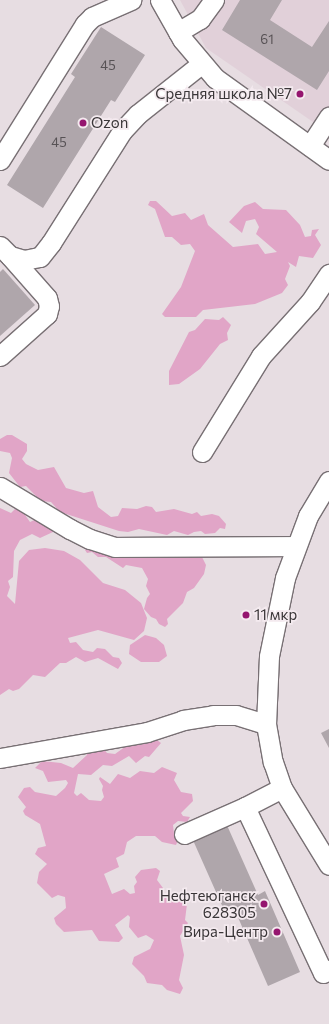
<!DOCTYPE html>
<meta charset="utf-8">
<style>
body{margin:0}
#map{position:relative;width:329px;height:1024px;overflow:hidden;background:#e7dde2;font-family:Commissioner,sans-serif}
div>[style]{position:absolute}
.built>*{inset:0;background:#e1d0d9}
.green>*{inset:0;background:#e1a5c7}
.building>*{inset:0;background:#afa6ab}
.roads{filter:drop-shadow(1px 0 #787074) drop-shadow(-1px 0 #787074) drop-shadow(0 1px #787074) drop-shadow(0 -1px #787074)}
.minor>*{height:19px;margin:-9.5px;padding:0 9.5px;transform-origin:9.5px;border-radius:9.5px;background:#fff}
.dots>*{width:11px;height:11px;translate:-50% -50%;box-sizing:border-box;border:2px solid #f4eaef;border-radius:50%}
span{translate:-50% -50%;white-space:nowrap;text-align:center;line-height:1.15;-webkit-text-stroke:3.5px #f4eaef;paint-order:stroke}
.number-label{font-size:13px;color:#575255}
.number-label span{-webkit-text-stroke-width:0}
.poi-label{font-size:15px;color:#3a3638}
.right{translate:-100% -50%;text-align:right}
.left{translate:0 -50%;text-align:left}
</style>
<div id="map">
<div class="built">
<i style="clip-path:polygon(180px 0,329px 0,329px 133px,206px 48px)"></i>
</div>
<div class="green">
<i style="clip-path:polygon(150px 201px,156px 201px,172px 216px,185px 213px,191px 220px,204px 214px,208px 225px,233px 247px,258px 244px,265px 254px,277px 252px,256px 234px,259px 227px,255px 219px,246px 221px,242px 233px,229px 222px,244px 206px,255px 202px,263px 209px,286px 210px,300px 225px,305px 237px,311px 236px,312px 230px,319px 229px,315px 235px,321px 245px,313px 258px,299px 256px,296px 267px,288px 262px,290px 266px,285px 279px,288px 285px,282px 293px,255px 304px,203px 310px,196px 317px,165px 317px,162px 314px,181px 287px,195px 251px,190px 244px,181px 245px,172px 237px,165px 237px,155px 209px,148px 205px)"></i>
<i style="clip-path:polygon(223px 317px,231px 325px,227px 333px,228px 340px,220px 344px,200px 369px,179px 384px,169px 385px,169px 371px,189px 332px,195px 330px,205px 319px,219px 320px)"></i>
<i style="clip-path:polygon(7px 435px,12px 435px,27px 444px,27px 451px,22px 459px,26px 464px,38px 470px,54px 467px,66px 488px,84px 493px,93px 491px,98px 507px,111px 517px,118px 516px,122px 508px,137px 509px,146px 506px,152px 507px,156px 512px,174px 509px,192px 514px,197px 512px,201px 516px,212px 514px,219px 516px,226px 524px,225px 529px,220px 528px,215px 533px,205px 534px,201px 531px,194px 532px,188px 535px,174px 531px,167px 535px,139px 529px,128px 532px,119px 531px,60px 512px,51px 502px,41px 501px,26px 486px,20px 487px,9px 473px,12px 458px,10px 453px,0 451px,0 439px)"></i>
<i style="clip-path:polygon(0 508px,11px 513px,16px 508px,23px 512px,30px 522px,43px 516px,55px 525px,53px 532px,40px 538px,32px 534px,20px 540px,14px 551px,13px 577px,8px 581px,10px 587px,7px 596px,15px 604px,19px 561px,29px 550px,45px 548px,64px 551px,80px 560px,103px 583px,125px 590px,141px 603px,147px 618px,144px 631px,134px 640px,98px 630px,68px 638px,70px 643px,76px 642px,83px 650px,93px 652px,97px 648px,105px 649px,113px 657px,119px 658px,122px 663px,118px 669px,98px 658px,85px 662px,76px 657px,66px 663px,60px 663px,45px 677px,33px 675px,19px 689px,13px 691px,9px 689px,0 695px)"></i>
<i style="clip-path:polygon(88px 546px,195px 553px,202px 557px,206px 565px,204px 574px,194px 588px,187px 592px,183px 603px,167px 619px,168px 624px,165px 627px,159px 624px,156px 619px,151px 617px,144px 609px,147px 598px,150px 594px,146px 586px,148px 579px,142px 568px,126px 565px,123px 568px,106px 557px,98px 557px,92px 552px,87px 553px,85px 550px)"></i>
<i style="clip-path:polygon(145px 635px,156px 638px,164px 645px,167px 656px,159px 662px,141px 662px,129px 654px,130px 645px)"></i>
<i style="clip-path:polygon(157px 740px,161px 743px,149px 757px,145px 756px,136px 763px,129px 756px,112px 766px,103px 765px,91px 775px,78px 774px,74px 793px,77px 796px,81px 793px,89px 800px,101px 801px,104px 797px,102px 790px,103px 786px,99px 779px,100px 777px,110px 784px,118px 774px,130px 778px,140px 771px,154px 773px,162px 767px,177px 773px,174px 780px,181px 792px,192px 794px,193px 801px,181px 813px,183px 816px,190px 817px,187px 822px,178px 821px,173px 825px,174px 834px,178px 840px,176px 845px,162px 842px,155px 836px,136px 836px,127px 842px,124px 854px,116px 858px,119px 867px,104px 874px,112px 894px,124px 889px,130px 894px,135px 893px,134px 886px,137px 882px,135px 877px,141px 870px,156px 868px,160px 871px,157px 880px,163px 888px,162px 895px,175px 896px,186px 893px,188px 896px,185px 920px,188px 923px,180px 936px,184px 955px,179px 980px,183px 988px,180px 994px,167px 990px,162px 985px,147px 983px,144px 976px,132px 964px,134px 957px,150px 949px,154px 940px,146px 935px,138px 938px,129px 927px,130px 917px,128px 915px,115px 925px,123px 938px,119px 942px,99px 941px,92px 930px,64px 932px,56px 924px,54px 918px,66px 908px,65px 897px,58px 895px,52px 898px,37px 883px,39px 872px,47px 864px,35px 854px,38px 848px,46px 846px,40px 824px,25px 815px,23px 811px,26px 807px,18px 797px,24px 788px,30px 787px,35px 792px,56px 796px,65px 788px,68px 783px,66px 780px,48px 782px,43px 771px,35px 768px,42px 761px,61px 763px,73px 768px,87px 755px,86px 750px,102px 747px,107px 753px,115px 754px,129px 744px,140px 745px)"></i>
</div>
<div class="building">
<i style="clip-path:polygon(240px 0,282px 0,270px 20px,312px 47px,329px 21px,329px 71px,317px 90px,222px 30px)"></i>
<i style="clip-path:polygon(101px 27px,145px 55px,115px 102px,111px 100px,43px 208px,7px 185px,75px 77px,71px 74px)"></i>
<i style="clip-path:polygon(3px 269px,35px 305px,0 336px,0 272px)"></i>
<i style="clip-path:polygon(329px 729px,329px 748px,321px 733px)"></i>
<i style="clip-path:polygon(226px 823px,258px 895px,265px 891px,300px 972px,268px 986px,233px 906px,224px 910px,192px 838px)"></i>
</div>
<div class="roads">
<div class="minor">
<i style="left:160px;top:0;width:45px;rotate:60.6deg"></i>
<i style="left:182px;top:39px;width:51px;rotate:49.8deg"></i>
<i style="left:215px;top:78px;width:140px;rotate:35.7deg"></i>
<i style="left:178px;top:32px;width:26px;rotate:-31deg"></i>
<i style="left:200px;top:19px;width:24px;rotate:-54deg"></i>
<i style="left:310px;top:146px;width:35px;rotate:-57deg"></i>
<i style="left:0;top:160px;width:160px;rotate:-58deg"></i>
<i style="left:85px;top:24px;width:10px;rotate:-45deg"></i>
<i style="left:92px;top:17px;width:43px;rotate:-23.6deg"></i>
<i style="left:0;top:246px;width:14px;rotate:45deg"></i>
<i style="left:10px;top:256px;width:15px;rotate:16deg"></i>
<i style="left:24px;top:260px;width:16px;rotate:-11deg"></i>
<i style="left:40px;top:257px;width:18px;rotate:-52deg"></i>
<i style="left:51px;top:243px;width:133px;rotate:-57.6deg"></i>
<i style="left:122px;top:131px;width:23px;rotate:-47deg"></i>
<i style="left:138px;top:114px;width:80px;rotate:-38.4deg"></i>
<i style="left:0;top:356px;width:63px;rotate:-41.8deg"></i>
<i style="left:47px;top:314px;width:8px;rotate:-76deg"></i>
<i style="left:49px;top:306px;width:8px;rotate:-104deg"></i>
<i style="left:47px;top:298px;width:56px;rotate:-131.4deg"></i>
<i style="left:202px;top:452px;width:113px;rotate:-58.4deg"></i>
<i style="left:261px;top:356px;width:73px;rotate:-47.8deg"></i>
<i style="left:310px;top:302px;width:34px;rotate:-56deg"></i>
<i style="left:329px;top:481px;width:41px;rotate:121deg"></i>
<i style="left:308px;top:516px;width:66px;rotate:110.4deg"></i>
<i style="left:285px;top:578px;width:80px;rotate:101.6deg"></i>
<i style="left:269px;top:656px;width:68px;rotate:92.5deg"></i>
<i style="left:266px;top:724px;width:39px;rotate:80deg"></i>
<i style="left:273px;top:762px;width:28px;rotate:71deg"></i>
<i style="left:282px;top:788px;width:90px;rotate:58.6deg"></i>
<i style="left:0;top:487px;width:82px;rotate:31deg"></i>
<i style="left:70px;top:529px;width:22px;rotate:27deg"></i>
<i style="left:90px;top:539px;width:26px;rotate:18deg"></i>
<i style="left:115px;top:547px;width:180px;rotate:-0.3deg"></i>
<i style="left:0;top:758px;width:149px;rotate:-10deg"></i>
<i style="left:147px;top:732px;width:38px;rotate:-18deg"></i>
<i style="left:183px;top:720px;width:30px;rotate:-9deg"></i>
<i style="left:213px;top:715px;width:23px"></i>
<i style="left:236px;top:715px;width:31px;rotate:17deg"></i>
<i style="left:282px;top:788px;width:42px;rotate:152.8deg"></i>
<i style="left:245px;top:807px;width:183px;rotate:64.8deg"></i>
<i style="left:323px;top:973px;width:7px;rotate:-27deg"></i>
<i style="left:184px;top:834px;width:67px;rotate:-23.9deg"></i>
</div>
</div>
<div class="dots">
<i style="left:300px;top:94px;background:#95156f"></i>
<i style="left:83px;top:123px;background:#95156f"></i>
<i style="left:246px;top:615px;background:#95156f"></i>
<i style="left:264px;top:904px;background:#95156f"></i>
<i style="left:277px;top:932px;background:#95156f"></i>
</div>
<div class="number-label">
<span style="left:267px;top:39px">61</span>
<span style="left:108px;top:65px">45</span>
<span style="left:59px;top:142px">45</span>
</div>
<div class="poi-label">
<span class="right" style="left:292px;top:94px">Средняя школа №7</span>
<span class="left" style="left:91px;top:123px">Ozon</span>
<span class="left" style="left:254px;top:615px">11 мкр</span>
<span class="right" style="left:256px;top:904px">Нефтеюганск<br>628305</span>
<span class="right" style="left:268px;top:932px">Вира-Центр</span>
</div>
</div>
